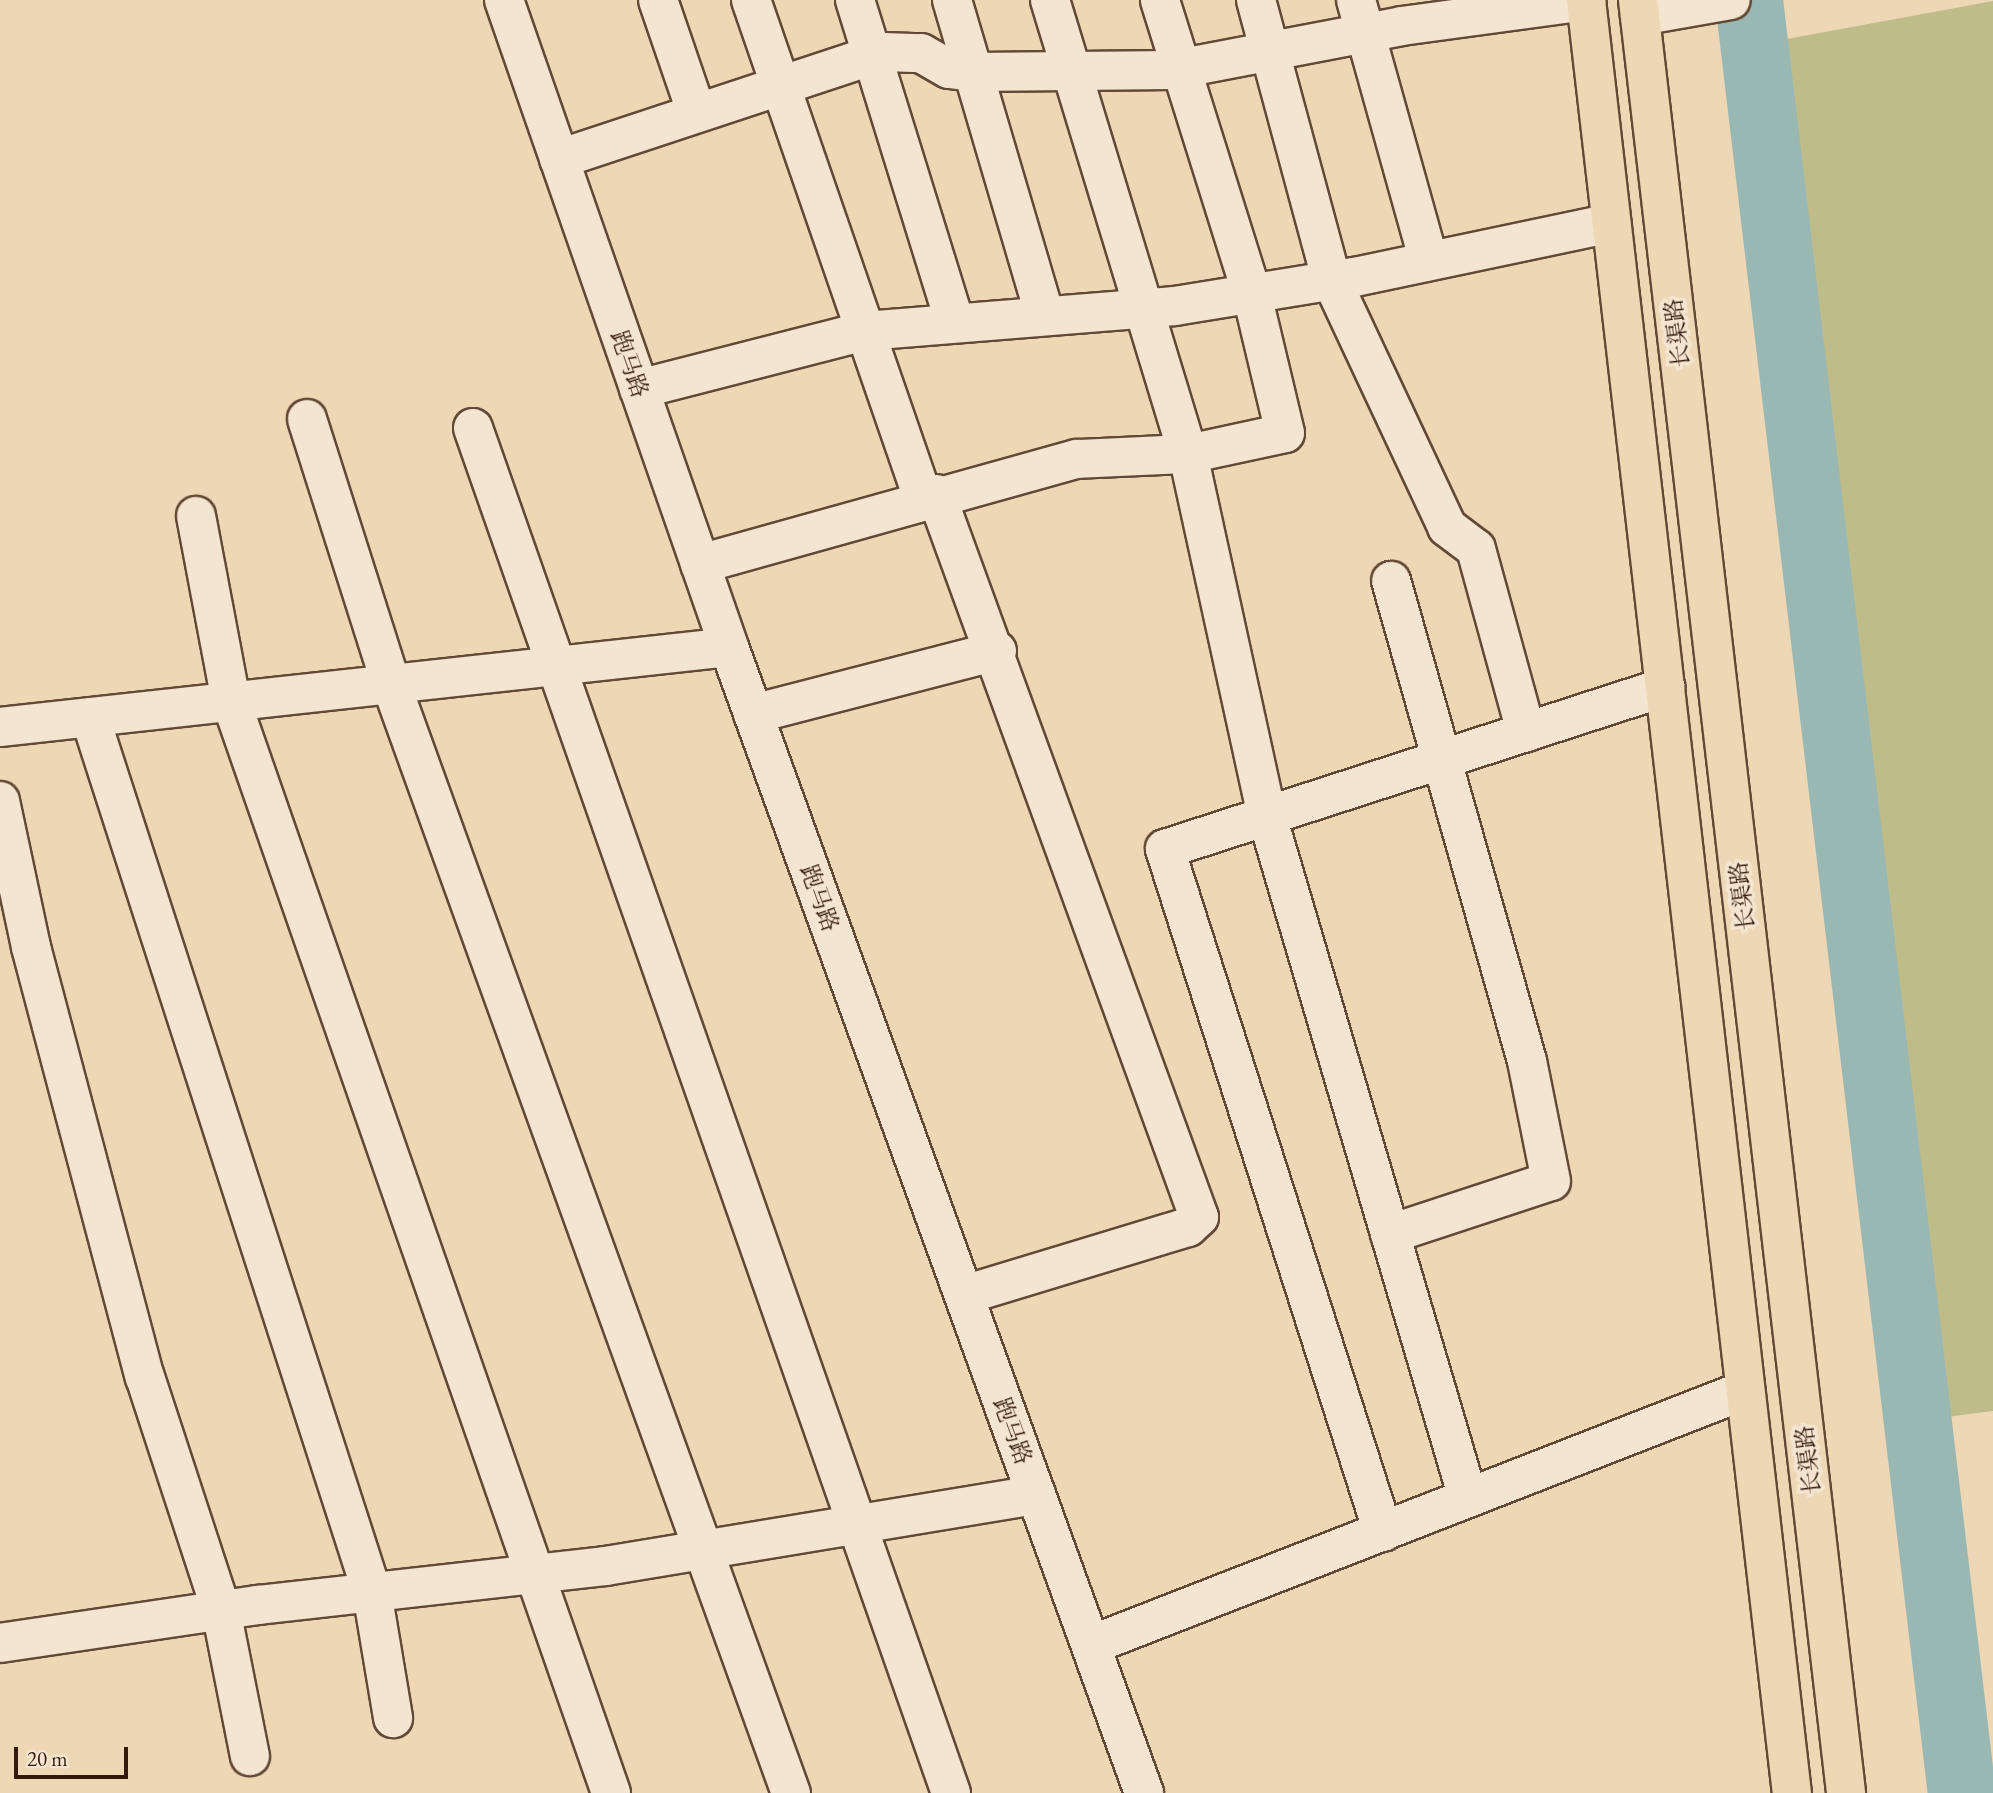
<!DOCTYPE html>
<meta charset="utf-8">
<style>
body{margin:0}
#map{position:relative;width:1993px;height:1793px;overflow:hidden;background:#edd7b5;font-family:"EB Garamond","Noto Serif SC",serif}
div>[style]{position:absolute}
.green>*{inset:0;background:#bebd8a}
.river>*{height:68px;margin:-34px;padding:0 34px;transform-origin:34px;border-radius:34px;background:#9ab8b3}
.roads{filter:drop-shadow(2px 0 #624936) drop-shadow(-2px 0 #624936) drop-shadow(0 2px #624936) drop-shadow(0 -2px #624936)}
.minor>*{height:38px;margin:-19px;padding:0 19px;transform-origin:19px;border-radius:19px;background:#f3e5cf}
.major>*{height:38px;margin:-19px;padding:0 19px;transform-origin:19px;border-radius:19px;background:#edd7b5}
span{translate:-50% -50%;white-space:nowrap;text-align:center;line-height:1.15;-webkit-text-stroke:7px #f3e5cf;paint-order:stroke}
.street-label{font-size:23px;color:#331a0c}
.scale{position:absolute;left:14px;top:1747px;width:114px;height:32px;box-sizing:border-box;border:4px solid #331a0c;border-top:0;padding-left:9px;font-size:21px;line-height:24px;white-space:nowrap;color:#331a0c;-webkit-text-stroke:5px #f3e5cf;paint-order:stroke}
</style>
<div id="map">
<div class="green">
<i style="clip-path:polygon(1993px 1px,1993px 1411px,1946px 1417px,1787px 39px)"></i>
</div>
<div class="river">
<i style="left:1749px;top:0;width:1806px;rotate:83.23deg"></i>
</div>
<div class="roads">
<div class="minor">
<i style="left:504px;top:0;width:685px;rotate:70.82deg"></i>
<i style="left:729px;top:647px;width:1219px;rotate:70.09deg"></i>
<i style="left:658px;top:0;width:117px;rotate:71.1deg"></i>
<i style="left:751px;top:0;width:527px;rotate:70.95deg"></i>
<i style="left:855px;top:0;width:338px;rotate:72.8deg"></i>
<i style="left:952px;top:0;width:329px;rotate:73.6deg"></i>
<i style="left:1050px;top:0;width:475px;rotate:73.1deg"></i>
<i style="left:1188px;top:454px;width:99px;rotate:-12.2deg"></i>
<i style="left:1285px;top:433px;width:143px;rotate:-103.4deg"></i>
<i style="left:1252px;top:294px;width:308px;rotate:-107.4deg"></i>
<i style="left:1256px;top:0;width:291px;rotate:74.9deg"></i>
<i style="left:1332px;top:281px;width:272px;rotate:64.9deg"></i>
<i style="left:1447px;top:527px;width:36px;rotate:37deg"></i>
<i style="left:1476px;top:549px;width:190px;rotate:74.7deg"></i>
<i style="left:1356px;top:0;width:271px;rotate:74.4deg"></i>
<i style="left:1640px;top:16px;width:92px;rotate:-10deg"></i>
<i style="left:559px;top:159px;width:341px;rotate:-18.3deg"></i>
<i style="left:883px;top:52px;width:38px;rotate:2deg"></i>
<i style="left:921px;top:53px;width:32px;rotate:30deg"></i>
<i style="left:949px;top:69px;width:24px;rotate:7deg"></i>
<i style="left:973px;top:72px;width:199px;rotate:-0.6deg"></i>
<i style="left:1172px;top:70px;width:234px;rotate:-10.8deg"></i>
<i style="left:1402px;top:26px;width:186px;rotate:-7.7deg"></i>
<i style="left:639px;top:389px;width:233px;rotate:-14.4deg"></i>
<i style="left:865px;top:331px;width:311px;rotate:-4.6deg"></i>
<i style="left:1175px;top:306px;width:182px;rotate:-9.2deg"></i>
<i style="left:1355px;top:277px;width:262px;rotate:-11.9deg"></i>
<i style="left:307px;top:419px;width:278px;rotate:72.4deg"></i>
<i style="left:391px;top:684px;width:1179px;rotate:70.17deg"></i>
<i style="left:473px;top:428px;width:1446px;rotate:70.7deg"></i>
<i style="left:936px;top:494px;width:769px;rotate:70.01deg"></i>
<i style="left:1199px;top:1217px;width:15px;rotate:138deg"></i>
<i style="left:1188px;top:1227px;width:234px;rotate:163.1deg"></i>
<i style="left:196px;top:516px;width:188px;rotate:79.3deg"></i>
<i style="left:231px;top:701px;width:1156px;rotate:70.81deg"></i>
<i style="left:700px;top:564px;width:391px;rotate:-15.6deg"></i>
<i style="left:1077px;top:459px;width:111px;rotate:-2.6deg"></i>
<i style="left:1188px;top:454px;width:371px;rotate:77.7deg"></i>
<i style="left:1267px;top:816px;width:711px;rotate:73.58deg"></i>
<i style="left:753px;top:714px;width:252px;rotate:-14.5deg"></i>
<i style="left:90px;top:717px;width:919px;rotate:72.14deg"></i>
<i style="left:372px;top:1592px;width:128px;rotate:80.5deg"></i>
<i style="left:0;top:727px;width:733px;rotate:-6.26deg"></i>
<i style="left:0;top:801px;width:149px;rotate:78deg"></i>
<i style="left:31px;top:947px;width:445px;rotate:75.2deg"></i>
<i style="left:145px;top:1377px;width:245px;rotate:71.9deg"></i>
<i style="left:221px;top:1610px;width:149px;rotate:78.8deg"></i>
<i style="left:1390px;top:1234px;width:169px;rotate:-18.2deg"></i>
<i style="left:1551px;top:1181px;width:122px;rotate:-101.3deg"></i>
<i style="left:1527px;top:1061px;width:499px;rotate:-105.8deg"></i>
<i style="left:1383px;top:1532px;width:717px;rotate:-107.7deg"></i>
<i style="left:1165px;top:849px;width:526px;rotate:-17.95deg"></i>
<i style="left:0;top:1643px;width:261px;rotate:-8.4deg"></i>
<i style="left:258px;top:1605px;width:350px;rotate:-6.4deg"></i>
<i style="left:606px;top:1566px;width:436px;rotate:-9.4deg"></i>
<i style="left:1091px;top:1645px;width:702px;rotate:-21.3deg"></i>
</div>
<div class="major">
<i style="left:1586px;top:0;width:1805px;rotate:83.45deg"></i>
<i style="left:1638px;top:0;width:1805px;rotate:83.38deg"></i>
</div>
</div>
<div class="street-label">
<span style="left:1677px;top:333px;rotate:-97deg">长渠路</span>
<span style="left:630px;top:364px;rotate:71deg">跑马路</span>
<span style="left:1742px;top:896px;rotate:-97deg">长渠路</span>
<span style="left:820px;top:898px;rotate:70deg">跑马路</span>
<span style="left:1013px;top:1431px;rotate:70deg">跑马路</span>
<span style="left:1808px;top:1460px;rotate:-97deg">长渠路</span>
</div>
<div class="scale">20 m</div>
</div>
